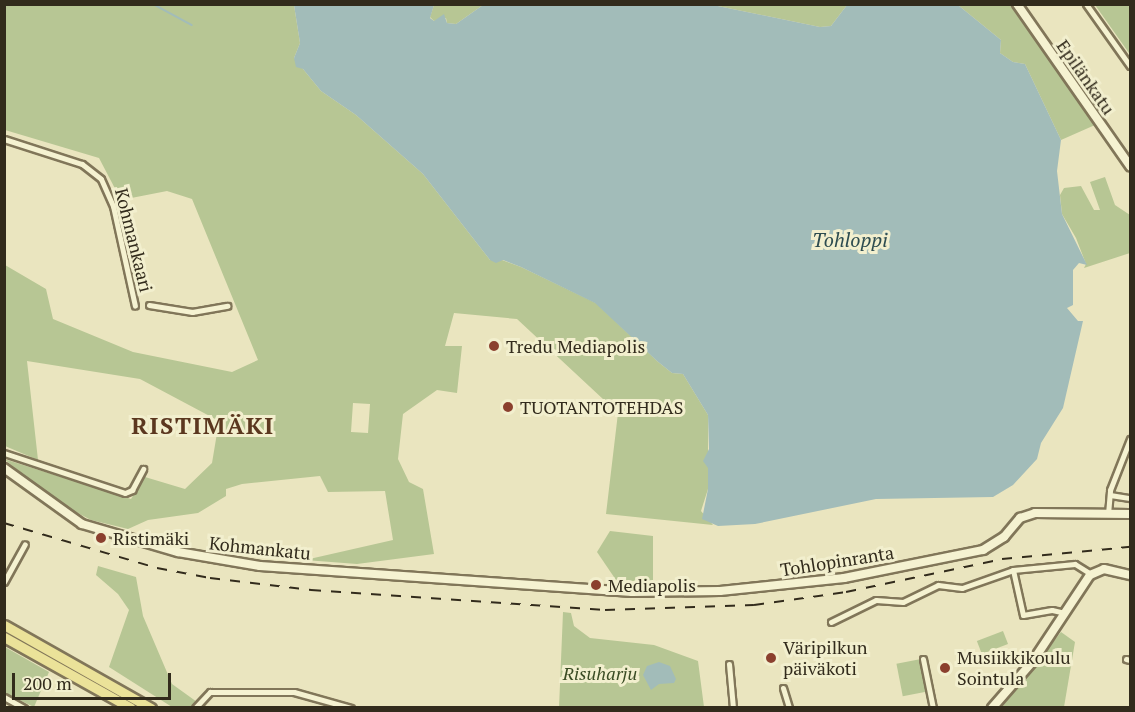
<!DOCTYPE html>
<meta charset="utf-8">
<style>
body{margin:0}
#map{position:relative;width:1135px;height:712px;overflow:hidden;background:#eae5bf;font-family:"PT Serif",serif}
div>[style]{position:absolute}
.green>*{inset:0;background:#b7c694;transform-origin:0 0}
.water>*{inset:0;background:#a2bcb9}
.stream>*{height:1.5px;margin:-0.75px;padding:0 0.75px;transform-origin:0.75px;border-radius:0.75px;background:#a2bcb9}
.roads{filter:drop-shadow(2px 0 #817659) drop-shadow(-2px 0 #817659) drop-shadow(0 2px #817659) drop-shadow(0 -2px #817659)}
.street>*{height:5px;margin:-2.5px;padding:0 2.5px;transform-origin:2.5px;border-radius:2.5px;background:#f5f2d1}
.secondary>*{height:8px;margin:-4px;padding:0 4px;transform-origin:4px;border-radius:4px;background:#f5f2d1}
.primary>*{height:9px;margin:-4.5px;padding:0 4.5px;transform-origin:4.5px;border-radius:4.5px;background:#ebe299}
.rail>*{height:1.5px;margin-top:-0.75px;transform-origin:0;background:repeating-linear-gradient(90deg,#322b1c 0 10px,transparent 0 20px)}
.dots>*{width:16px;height:16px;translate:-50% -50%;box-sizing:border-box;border:3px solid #f2efce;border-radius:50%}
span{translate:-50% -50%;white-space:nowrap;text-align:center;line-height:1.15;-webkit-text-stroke:6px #f2efce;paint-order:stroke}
.street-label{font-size:18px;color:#322b1c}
.poi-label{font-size:18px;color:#322b1c}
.left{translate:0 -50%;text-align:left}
.park-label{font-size:18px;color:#3a4c24;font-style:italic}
.water-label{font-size:20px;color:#2d4c50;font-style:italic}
.district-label{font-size:24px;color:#5b371f;font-weight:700;letter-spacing:1.5px}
.frame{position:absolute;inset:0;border:6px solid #322b1c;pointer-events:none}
.scale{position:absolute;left:12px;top:673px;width:159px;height:27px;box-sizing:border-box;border:3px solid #322b1c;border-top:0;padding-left:8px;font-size:18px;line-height:21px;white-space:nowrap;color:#322b1c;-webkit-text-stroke:4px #f2efce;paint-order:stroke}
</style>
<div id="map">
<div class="green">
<i style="clip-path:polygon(evenodd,5px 5px,294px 5px,300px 43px,294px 58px,321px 91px,356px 115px,423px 174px,490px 260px,502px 260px,521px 267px,596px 303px,657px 361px,672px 373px,683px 374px,708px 415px,708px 489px,701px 511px,713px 525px,606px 514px,618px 413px,517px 319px,454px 313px,445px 346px,462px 346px,457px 393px,437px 390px,403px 414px,398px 459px,409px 482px,423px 489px,434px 554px,357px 564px,305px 560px,393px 540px,385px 491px,328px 492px,320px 476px,242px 484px,226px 489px,226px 496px,198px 513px,148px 520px,128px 529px,91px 520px,57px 502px,4px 459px,131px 499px,145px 477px,185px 489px,212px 463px,219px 421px,140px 379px,27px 361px,38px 460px,5px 446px,5px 265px,46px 289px,53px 319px,133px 352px,232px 372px,258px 360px,192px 199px,167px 191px,121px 200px,99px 158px,5px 130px,5px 5px,353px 403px,370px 404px,368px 433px,351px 432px,353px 403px)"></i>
<i style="clip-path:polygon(434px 5px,483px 5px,456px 24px,447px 23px,446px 18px,434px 21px,430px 17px)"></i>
<i style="clip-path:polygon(713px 5px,847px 5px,831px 26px,820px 27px)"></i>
<i style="clip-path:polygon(958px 5px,1010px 5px,1095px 125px,1061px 140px,1025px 64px,1013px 62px,1000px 53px,1001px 40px)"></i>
<i style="clip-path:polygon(1095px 5px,1130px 5px,1130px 55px,1129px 53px)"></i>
<i style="clip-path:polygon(1105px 177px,1115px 205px,1130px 215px,1130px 253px,1084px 268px,1086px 264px,1076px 238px,1062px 214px,1060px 195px,1064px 188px,1081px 186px,1094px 210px,1100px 210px,1090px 182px)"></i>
<i style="clip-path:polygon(610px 531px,653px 536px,653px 582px,616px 580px,597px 552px)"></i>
<i style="clip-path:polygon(98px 566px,136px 577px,143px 616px,172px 684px,204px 707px,172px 707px,109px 667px,129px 610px,118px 594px,96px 575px)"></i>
<i style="clip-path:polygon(563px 612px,571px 613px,574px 626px,590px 638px,654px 645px,698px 661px,704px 707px,559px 708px)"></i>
<i style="left:1003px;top:631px;width:14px;height:28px;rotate:69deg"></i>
<i style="clip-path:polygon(1061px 632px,1075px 642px,1064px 707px,1002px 707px)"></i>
<i style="clip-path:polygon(5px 647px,49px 672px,34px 707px,5px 693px)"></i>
<i style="left:921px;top:659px;width:33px;height:25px;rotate:79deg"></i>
</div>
<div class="water">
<i style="clip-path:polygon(713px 5px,820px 27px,831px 26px,847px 5px,958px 5px,1001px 40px,1000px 53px,1013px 62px,1025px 64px,1061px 140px,1057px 171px,1062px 214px,1087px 265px,1079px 263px,1073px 270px,1073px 305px,1067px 308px,1078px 321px,1083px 321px,1063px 408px,1041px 443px,1037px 459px,1013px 485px,993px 497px,876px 499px,755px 524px,718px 526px,702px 519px,708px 489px,708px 468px,703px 461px,709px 449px,708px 415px,683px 374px,672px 373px,657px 361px,595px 303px,521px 267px,503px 260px,496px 263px,490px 260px,423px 174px,356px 115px,321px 91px,303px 69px,296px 67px,294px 58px,300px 43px,294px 5px,434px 5px,430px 18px,434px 21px,444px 14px,447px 23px,456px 24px,483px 5px)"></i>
<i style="clip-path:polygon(659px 662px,670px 666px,676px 679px,674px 683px,659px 684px,651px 690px,643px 675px,647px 666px)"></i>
</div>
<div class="stream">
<i style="left:153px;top:4px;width:44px;rotate:28.3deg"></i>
</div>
<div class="roads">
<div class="street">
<i style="left:1086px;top:4px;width:76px;rotate:54.6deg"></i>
<i style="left:4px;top:139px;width:82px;rotate:17.8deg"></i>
<i style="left:82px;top:164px;width:24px;rotate:38deg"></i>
<i style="left:101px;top:179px;width:30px;rotate:66deg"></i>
<i style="left:113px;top:206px;width:102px;rotate:77.6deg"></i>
<i style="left:149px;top:305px;width:44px;rotate:9.2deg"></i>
<i style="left:192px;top:312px;width:36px;rotate:-10deg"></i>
<i style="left:4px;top:453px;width:127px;rotate:18.3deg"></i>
<i style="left:125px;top:493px;width:8px;rotate:-23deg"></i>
<i style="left:132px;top:490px;width:24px;rotate:-62deg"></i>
<i style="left:1110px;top:495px;width:20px;rotate:9deg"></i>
<i style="left:1108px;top:514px;width:24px;rotate:-85deg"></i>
<i style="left:1110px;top:490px;width:55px;rotate:-68.6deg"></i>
<i style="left:1013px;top:570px;width:46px;rotate:77.5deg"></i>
<i style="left:1023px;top:615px;width:29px;rotate:-10deg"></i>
<i style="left:1052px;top:610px;width:13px;rotate:13deg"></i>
<i style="left:4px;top:582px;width:43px;rotate:-61.1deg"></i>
<i style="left:831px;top:622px;width:50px;rotate:-26.1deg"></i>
<i style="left:876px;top:600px;width:27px;rotate:4deg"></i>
<i style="left:903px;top:602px;width:39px;rotate:-26deg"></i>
<i style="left:938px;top:585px;width:24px;rotate:7deg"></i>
<i style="left:962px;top:588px;width:54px;rotate:-19.4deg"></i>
<i style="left:1013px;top:570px;width:62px;rotate:-5.5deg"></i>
<i style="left:1075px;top:564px;width:19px;rotate:32deg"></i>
<i style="left:923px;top:659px;width:50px;rotate:78.5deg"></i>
<i style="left:1126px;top:659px;width:4px;rotate:14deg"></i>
<i style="left:729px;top:664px;width:44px;rotate:84.8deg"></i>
<i style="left:783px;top:688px;width:21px;rotate:73deg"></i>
<i style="left:4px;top:697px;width:23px;rotate:29deg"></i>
<i style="left:195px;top:708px;width:22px;rotate:-47deg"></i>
<i style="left:210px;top:692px;width:84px"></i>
<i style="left:294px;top:692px;width:59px;rotate:15.7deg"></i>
</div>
<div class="secondary">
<i style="left:1017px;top:4px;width:198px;rotate:55.1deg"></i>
<i style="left:4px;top:468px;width:96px;rotate:35.7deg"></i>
<i style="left:82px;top:524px;width:100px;rotate:16.3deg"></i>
<i style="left:178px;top:552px;width:83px;rotate:9.7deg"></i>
<i style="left:260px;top:566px;width:373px;rotate:4deg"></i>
<i style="left:632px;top:592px;width:88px;rotate:-0.7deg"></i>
<i style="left:720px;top:591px;width:125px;rotate:-6deg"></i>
<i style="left:844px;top:578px;width:142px;rotate:-11.4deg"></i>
<i style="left:983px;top:550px;width:25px;rotate:-32deg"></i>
<i style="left:1004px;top:537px;width:25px;rotate:-50deg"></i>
<i style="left:1020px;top:518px;width:16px;rotate:-18deg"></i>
<i style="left:1035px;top:513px;width:95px;rotate:0.6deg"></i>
<i style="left:992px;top:708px;width:62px;rotate:-48.9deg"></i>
<i style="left:1033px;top:661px;width:103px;rotate:-56.5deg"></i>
<i style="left:1090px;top:575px;width:15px;rotate:-23deg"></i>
<i style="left:1104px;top:569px;width:27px;rotate:13deg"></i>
</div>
<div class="primary">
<i style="left:4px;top:625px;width:169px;rotate:29.5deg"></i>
<i style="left:4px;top:637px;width:145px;rotate:29.2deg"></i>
</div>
</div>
<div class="rail">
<i style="left:4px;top:523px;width:159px;rotate:16.4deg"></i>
<i style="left:157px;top:568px;width:54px;rotate:10.7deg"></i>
<i style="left:210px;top:578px;width:102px;rotate:6.8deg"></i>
<i style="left:311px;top:590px;width:295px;rotate:3.9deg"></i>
<i style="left:605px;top:610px;width:149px;rotate:-1.9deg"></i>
<i style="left:754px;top:605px;width:93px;rotate:-8deg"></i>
<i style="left:846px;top:592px;width:159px;rotate:-11.9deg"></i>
<i style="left:1002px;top:559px;width:129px;rotate:-5.4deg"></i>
</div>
<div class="dots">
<i style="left:494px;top:346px;background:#8b402e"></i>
<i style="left:508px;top:407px;background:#8b402e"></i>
<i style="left:101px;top:538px;background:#8b402e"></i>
<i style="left:596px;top:585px;background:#8b402e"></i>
<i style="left:771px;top:658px;background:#8b402e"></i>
<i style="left:945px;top:668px;background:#8b402e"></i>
</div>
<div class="street-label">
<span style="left:1086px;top:77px;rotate:55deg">Epilänkatu</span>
<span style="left:134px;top:240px;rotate:76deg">Kohmankaari</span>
<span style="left:260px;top:548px;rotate:6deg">Kohmankatu</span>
<span style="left:837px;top:561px;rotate:-9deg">Tohlopinranta</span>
</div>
<div class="poi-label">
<span class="left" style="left:506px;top:346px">Tredu Mediapolis</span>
<span class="left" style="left:520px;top:407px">TUOTANTOTEHDAS</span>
<span class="left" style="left:113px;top:538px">Ristimäki</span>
<span class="left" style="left:608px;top:585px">Mediapolis</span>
<span class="left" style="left:783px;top:658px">Väripilkun<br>päiväkoti</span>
<span class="left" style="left:957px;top:668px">Musiikkikoulu<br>Sointula</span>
</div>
<div class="park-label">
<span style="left:600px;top:673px">Risuharju</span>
</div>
<div class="water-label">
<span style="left:850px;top:239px">Tohloppi</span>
</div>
<div class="district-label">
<span style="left:203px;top:426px">RISTIMÄKI</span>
</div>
<div class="frame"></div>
<div class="scale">200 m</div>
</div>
